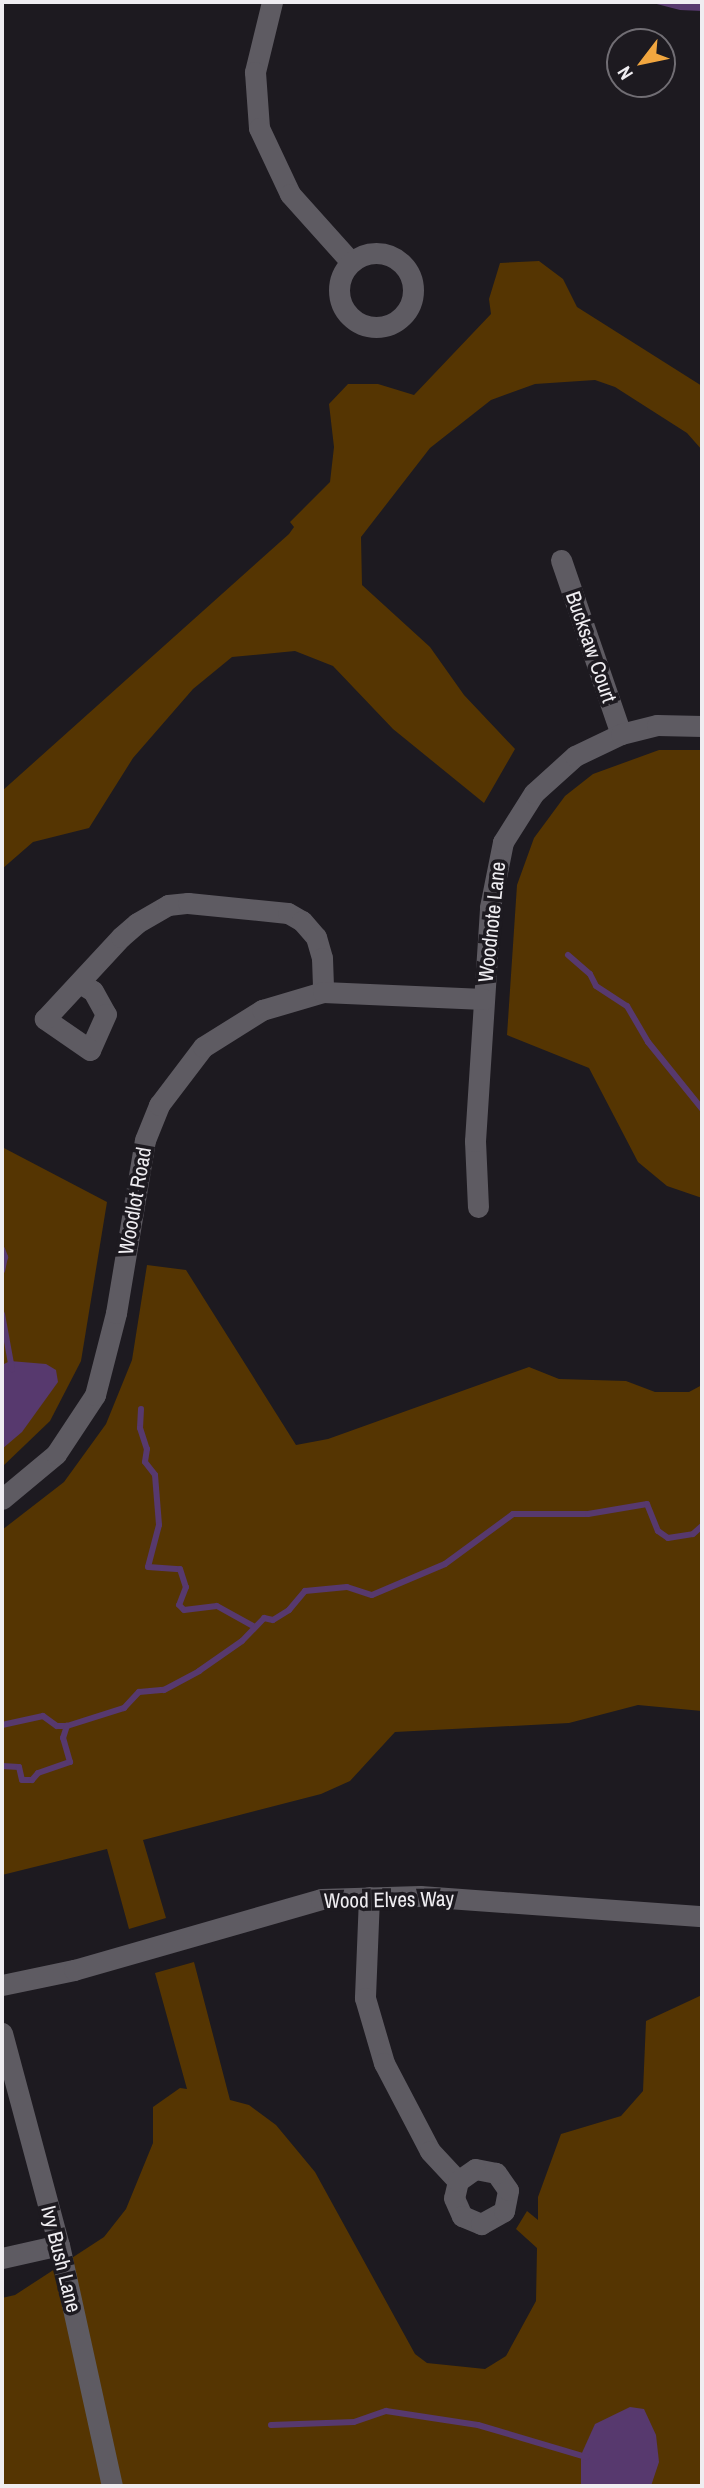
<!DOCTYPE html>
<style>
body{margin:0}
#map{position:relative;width:704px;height:2488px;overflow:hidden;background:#1d1a20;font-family:"Archivo Narrow",sans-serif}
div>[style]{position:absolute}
.green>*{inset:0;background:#553502}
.water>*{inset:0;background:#57396e}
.stream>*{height:6px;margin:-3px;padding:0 3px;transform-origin:3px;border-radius:3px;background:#57396e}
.minor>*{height:21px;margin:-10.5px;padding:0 10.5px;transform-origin:10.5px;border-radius:10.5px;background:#5e5b62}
.minor>.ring{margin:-10.5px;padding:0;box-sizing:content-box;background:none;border:21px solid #5e5b62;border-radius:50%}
span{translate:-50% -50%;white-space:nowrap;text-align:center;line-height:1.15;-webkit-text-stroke:7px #1d1a20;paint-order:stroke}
.street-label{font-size:21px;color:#efedf1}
.frame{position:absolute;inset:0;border:4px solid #efedf1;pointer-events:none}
.north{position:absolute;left:606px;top:28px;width:70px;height:70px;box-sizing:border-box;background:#1d1a20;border:2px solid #716e74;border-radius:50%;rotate:238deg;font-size:19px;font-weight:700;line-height:28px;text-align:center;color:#efedf1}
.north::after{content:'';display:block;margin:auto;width:24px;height:32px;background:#f1a63f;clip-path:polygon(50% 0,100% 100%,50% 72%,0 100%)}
</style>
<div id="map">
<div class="green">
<i style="clip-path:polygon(539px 261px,563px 279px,577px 307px,702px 386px,702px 450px,687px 433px,615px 387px,595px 380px,535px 384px,491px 400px,430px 448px,361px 537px,362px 585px,430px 647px,464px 695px,515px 749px,484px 803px,393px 729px,333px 666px,295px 651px,232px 657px,193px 689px,133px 758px,89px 828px,33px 842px,2px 869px,2px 791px,289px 534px,294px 527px,290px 522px,330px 482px,334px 447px,329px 404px,348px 384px,378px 384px,414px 395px,491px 314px,489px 299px,500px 263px)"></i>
<i style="clip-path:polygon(659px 750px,702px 750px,702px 1198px,667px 1186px,638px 1162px,589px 1068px,507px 1035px,517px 885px,534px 838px,565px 796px,593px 774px)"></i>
<i style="clip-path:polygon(2px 1147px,107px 1202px,81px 1361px,50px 1421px,2px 1467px)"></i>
<i style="clip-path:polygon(147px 1265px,186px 1270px,296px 1445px,328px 1439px,529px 1367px,559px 1379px,626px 1381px,655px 1392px,689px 1392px,702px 1385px,702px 1711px,638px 1705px,569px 1723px,395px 1732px,350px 1781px,321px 1794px,143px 1840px,166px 1918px,129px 1929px,107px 1849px,2px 1875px,2px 1530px,64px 1482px,106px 1424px,132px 1360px)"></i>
<i style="clip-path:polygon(194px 1962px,230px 2100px,249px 2105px,276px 2125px,315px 2172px,415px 2354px,427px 2363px,485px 2369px,506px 2356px,536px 2301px,537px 2248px,516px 2229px,527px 2211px,538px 2220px,538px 2197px,561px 2134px,621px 2116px,643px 2091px,646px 2021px,702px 1995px,702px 2486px,2px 2486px,2px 2298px,15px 2295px,104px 2237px,126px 2209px,153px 2143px,153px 2107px,180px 2088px,187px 2089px,155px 1973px)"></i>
</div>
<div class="water">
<i style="clip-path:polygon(649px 2px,702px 2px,702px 11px,680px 10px)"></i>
<i style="clip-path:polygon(10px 1361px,46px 1364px,56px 1370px,58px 1382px,22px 1432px,2px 1449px,2px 1365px)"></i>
<i style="clip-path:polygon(630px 2407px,644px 2409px,656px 2435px,659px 2462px,651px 2486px,581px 2486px,581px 2455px,595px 2424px)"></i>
</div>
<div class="stream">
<i style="left:568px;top:955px;width:29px;rotate:41deg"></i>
<i style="left:590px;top:974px;width:13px;rotate:63deg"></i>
<i style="left:596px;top:986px;width:37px;rotate:33deg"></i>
<i style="left:627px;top:1006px;width:42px;rotate:59.7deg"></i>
<i style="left:648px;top:1042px;width:86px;rotate:51.1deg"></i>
<i style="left:2px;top:1249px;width:9px;rotate:69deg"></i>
<i style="left:5px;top:1257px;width:14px;rotate:102deg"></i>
<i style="left:2px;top:1314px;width:56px;rotate:79.7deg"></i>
<i style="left:141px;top:1409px;width:19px;rotate:93deg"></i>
<i style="left:140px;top:1428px;width:22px;rotate:72deg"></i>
<i style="left:147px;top:1449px;width:13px;rotate:99deg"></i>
<i style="left:145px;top:1462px;width:16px;rotate:52deg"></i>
<i style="left:155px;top:1475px;width:50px;rotate:85.4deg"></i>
<i style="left:159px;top:1525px;width:43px;rotate:104.7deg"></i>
<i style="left:148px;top:1567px;width:32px;rotate:4deg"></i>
<i style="left:180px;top:1569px;width:19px;rotate:72deg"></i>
<i style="left:186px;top:1587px;width:19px;rotate:111deg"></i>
<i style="left:179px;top:1605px;width:7px;rotate:45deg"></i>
<i style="left:184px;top:1610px;width:33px;rotate:-7deg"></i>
<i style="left:217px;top:1606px;width:41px;rotate:29.1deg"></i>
<i style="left:2px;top:1725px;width:42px;rotate:-12.4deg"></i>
<i style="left:43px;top:1716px;width:17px;rotate:36deg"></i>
<i style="left:57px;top:1726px;width:10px"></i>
<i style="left:67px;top:1726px;width:60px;rotate:-17.5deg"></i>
<i style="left:124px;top:1708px;width:22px;rotate:-47deg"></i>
<i style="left:139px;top:1692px;width:25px;rotate:-5deg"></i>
<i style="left:164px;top:1690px;width:40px;rotate:-28deg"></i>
<i style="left:199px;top:1671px;width:52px;rotate:-34.9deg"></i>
<i style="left:242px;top:1641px;width:32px;rotate:-46deg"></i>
<i style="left:264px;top:1618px;width:9px;rotate:13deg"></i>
<i style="left:273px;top:1620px;width:19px;rotate:-32deg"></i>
<i style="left:289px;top:1610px;width:25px;rotate:-50deg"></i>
<i style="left:305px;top:1591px;width:42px;rotate:-5.4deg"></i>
<i style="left:347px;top:1587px;width:26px;rotate:18deg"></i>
<i style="left:372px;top:1595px;width:79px;rotate:-23deg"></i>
<i style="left:445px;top:1564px;width:84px;rotate:-36.3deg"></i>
<i style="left:513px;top:1514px;width:75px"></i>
<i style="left:588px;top:1514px;width:60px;rotate:-9.6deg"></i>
<i style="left:647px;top:1504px;width:29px;rotate:68deg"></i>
<i style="left:658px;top:1531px;width:12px;rotate:35deg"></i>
<i style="left:668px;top:1538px;width:25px;rotate:-9deg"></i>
<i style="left:693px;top:1534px;width:12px;rotate:-42deg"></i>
<i style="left:2px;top:1766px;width:17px;rotate:3deg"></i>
<i style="left:19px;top:1767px;width:13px;rotate:77deg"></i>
<i style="left:22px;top:1780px;width:10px"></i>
<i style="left:32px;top:1780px;width:9px;rotate:-49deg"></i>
<i style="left:38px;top:1773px;width:34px;rotate:-19deg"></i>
<i style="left:70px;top:1762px;width:25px;rotate:-106deg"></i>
<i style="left:63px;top:1738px;width:13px;rotate:-72deg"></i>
<i style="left:271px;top:2425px;width:83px;rotate:-2.1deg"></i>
<i style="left:354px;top:2422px;width:34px;rotate:-19deg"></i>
<i style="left:386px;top:2411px;width:93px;rotate:8.7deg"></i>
<i style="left:478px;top:2425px;width:113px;rotate:16.5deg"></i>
</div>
<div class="minor">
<i style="left:272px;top:2px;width:72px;rotate:103.7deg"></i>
<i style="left:255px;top:72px;width:56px;rotate:85.9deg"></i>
<i style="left:259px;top:128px;width:73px;rotate:64.8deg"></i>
<i style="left:290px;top:194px;width:91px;rotate:48.1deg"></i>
<i class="ring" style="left:339px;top:253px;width:53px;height:53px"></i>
<i style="left:561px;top:560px;width:184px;rotate:71deg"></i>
<i style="left:80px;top:983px;width:15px;rotate:32deg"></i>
<i style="left:93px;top:991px;width:26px;rotate:61deg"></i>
<i style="left:106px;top:1014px;width:39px;rotate:114deg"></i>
<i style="left:90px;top:1050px;width:55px;rotate:-145.4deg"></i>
<i style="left:45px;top:1019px;width:112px;rotate:-47.2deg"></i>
<i style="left:121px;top:937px;width:21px;rotate:-41deg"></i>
<i style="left:137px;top:923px;width:36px;rotate:-30deg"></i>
<i style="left:168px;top:905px;width:20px;rotate:-6deg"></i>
<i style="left:188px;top:903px;width:100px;rotate:5.7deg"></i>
<i style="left:288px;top:913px;width:16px;rotate:30deg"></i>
<i style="left:302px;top:921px;width:21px;rotate:49deg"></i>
<i style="left:316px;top:937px;width:22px;rotate:74deg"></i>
<i style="left:322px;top:958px;width:34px;rotate:88deg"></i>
<i style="left:478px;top:1207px;width:66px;rotate:-92.6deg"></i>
<i style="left:475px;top:1141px;width:234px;rotate:-86.3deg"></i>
<i style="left:490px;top:907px;width:66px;rotate:-78.7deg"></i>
<i style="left:503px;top:842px;width:58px;rotate:-57.7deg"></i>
<i style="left:534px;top:793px;width:55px;rotate:-42.1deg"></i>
<i style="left:575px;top:756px;width:51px;rotate:-25.6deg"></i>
<i style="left:621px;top:734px;width:37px;rotate:-14deg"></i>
<i style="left:657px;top:725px;width:45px;rotate:1.3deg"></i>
<i style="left:2px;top:1499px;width:70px;rotate:-39.8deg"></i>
<i style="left:56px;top:1454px;width:71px;rotate:-56.5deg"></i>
<i style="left:95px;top:1395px;width:85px;rotate:-75.6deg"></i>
<i style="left:116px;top:1313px;width:175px;rotate:-80.5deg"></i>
<i style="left:145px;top:1140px;width:38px;rotate:-68deg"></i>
<i style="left:159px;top:1105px;width:73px;rotate:-52.8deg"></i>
<i style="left:203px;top:1047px;width:70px;rotate:-32.1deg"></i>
<i style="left:262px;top:1010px;width:64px;rotate:-16.4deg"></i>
<i style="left:323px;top:992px;width:161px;rotate:2.5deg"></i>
<i style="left:369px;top:1897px;width:101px;rotate:92.3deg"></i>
<i style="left:365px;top:1998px;width:68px;rotate:73.7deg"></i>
<i style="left:384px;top:2063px;width:99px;rotate:62.4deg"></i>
<i style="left:430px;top:2151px;width:41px;rotate:47deg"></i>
<i style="left:458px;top:2181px;width:17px;rotate:103deg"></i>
<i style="left:454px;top:2198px;width:20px;rotate:66deg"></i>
<i style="left:462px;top:2216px;width:21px;rotate:23deg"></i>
<i style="left:481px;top:2224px;width:26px;rotate:-29deg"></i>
<i style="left:504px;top:2211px;width:21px;rotate:-79deg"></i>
<i style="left:508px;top:2190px;width:21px;rotate:-125deg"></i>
<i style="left:496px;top:2173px;width:21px;rotate:-169deg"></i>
<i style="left:475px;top:2169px;width:21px;rotate:145deg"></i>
<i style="left:2px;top:1985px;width:74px;rotate:-11.8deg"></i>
<i style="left:74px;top:1970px;width:257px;rotate:-16deg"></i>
<i style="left:321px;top:1899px;width:99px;rotate:-1.7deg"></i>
<i style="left:420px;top:1896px;width:283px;rotate:4.1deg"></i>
<i style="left:2px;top:2033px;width:220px;rotate:75deg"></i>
<i style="left:59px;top:2245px;width:247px;rotate:77.6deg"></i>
<i style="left:2px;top:2258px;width:58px;rotate:-12.8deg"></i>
</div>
<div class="street-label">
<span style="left:591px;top:647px;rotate:71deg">Bucksaw Court</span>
<span style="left:492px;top:922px;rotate:-84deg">Woodnote Lane</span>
<span style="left:135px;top:1201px;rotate:-80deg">Woodlot Road</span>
<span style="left:389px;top:1900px;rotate:-1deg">Wood Elves Way</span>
<span style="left:61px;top:2259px;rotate:76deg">Ivy Bush Lane</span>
</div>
<div class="frame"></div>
<div class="north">N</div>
</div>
